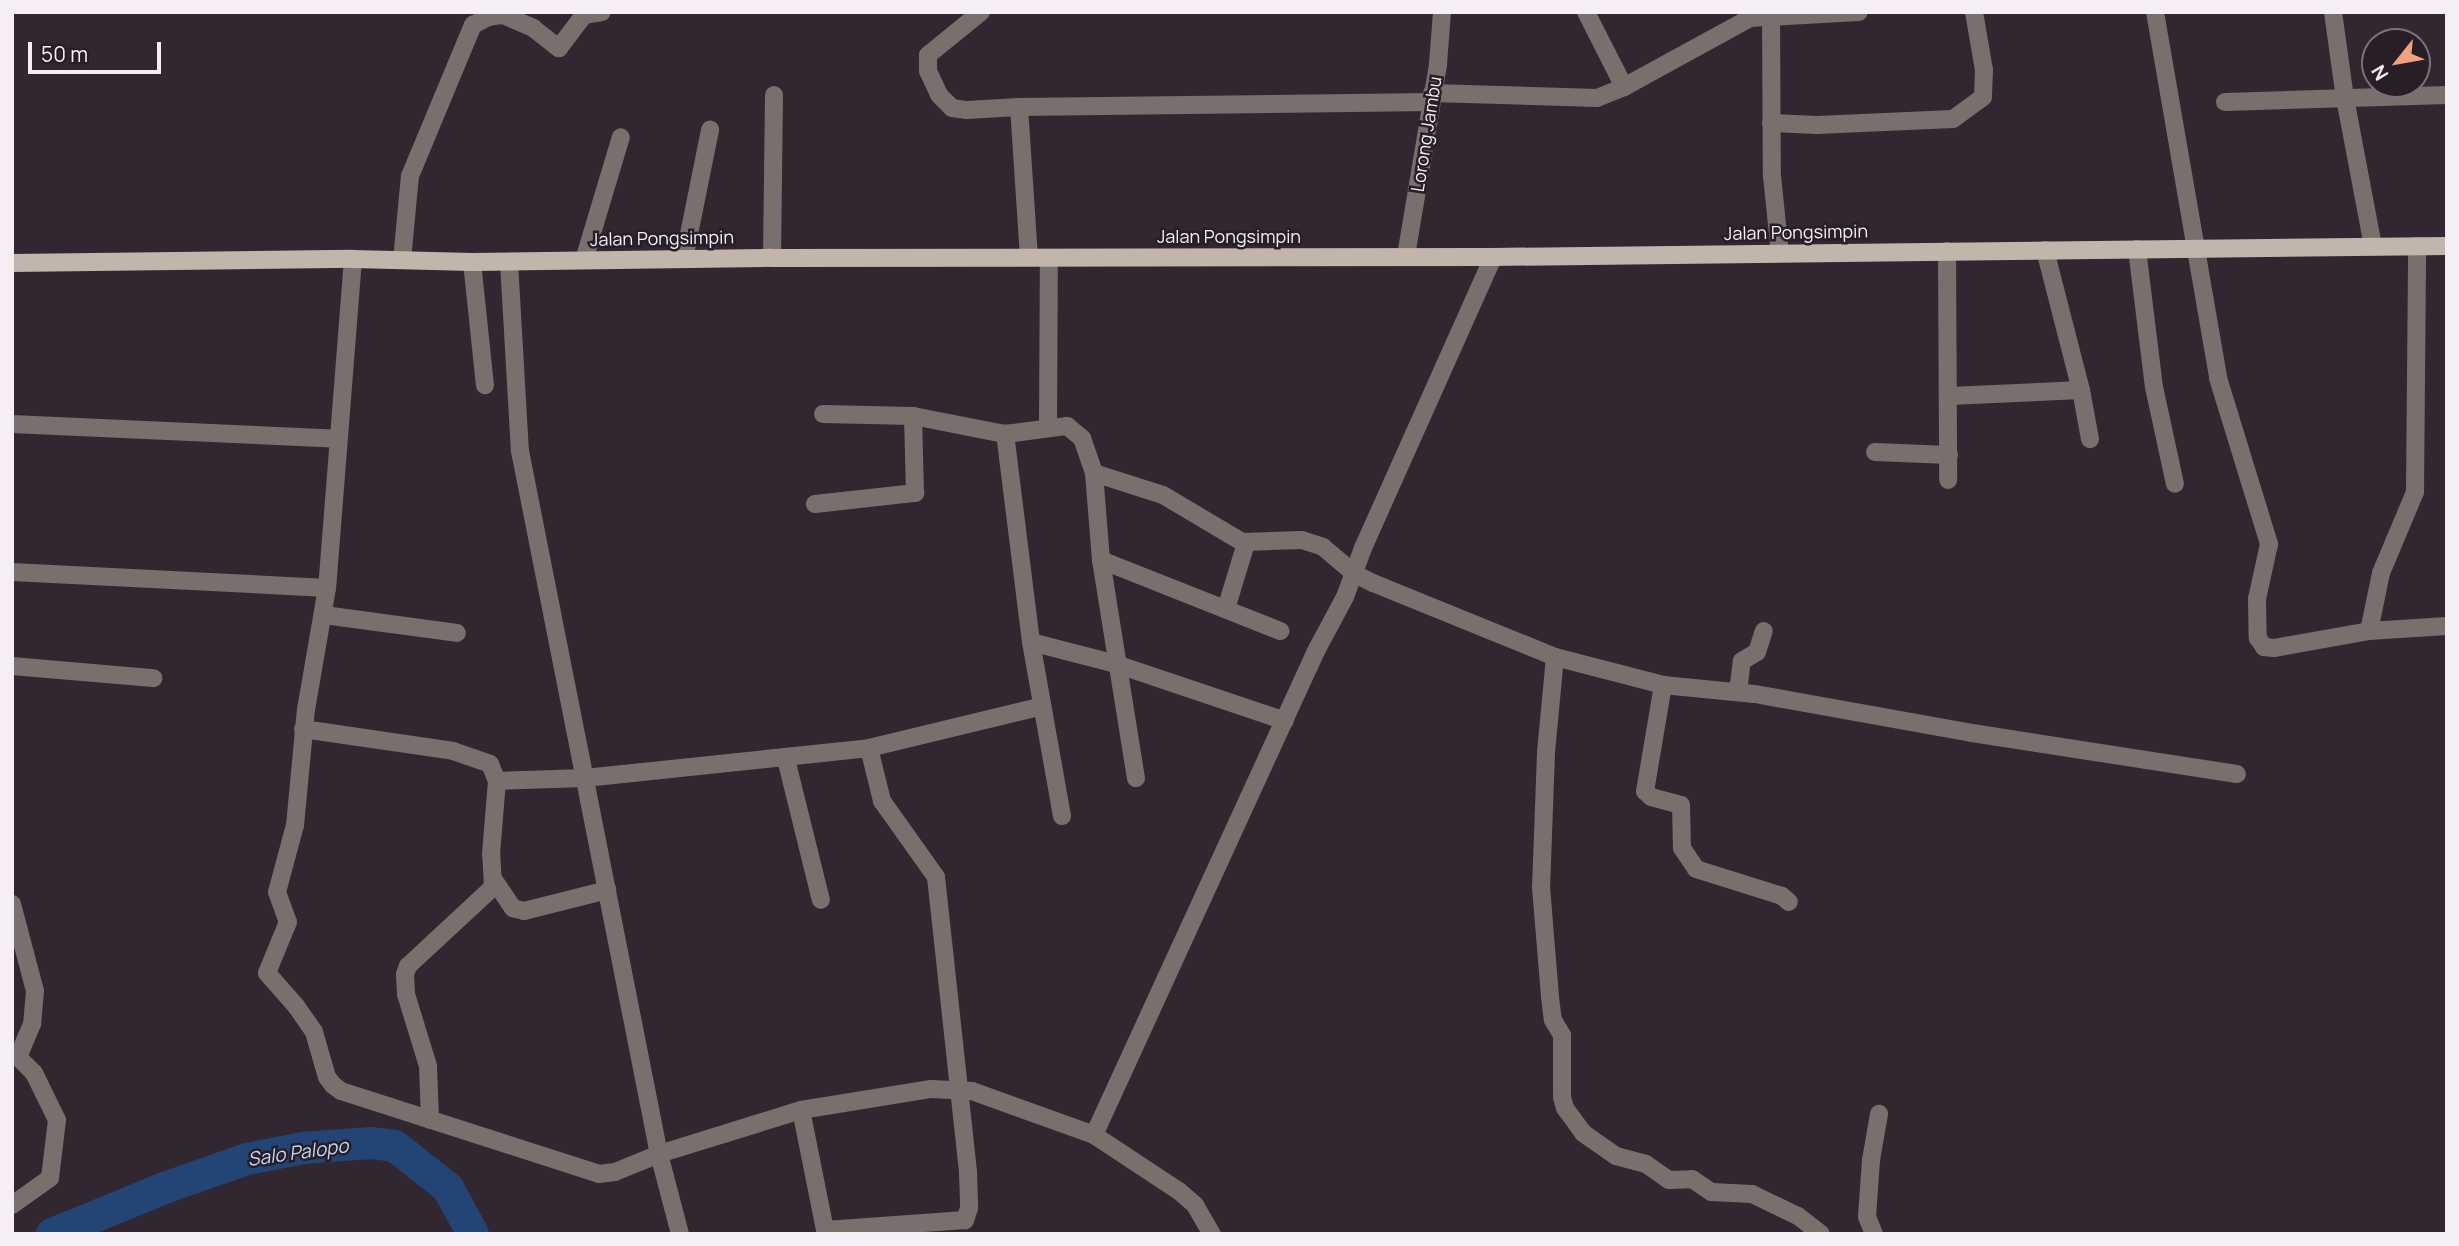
<!DOCTYPE html>
<style>
body{margin:0}
#map{position:relative;width:2459px;height:1246px;overflow:hidden;background:#322731;font-family:Manrope,sans-serif}
div>[style]{position:absolute}
.river>*{height:32px;margin:-16px;padding:0 16px;transform-origin:16px;border-radius:16px;background:#234575}
.minor>*{height:18px;margin:-9px;padding:0 9px;transform-origin:9px;border-radius:9px;background:#77706c}
.major>*{height:18px;margin:-9px;padding:0 9px;transform-origin:9px;border-radius:9px;background:#c2b6ac}
span{translate:-50% -50%;white-space:nowrap;text-align:center;line-height:1.15;-webkit-text-stroke:5px #281e28;paint-order:stroke}
.street-label{font-size:18px;color:#f5eef5}
.water-label{font-size:19px;color:#c4d9f7;font-style:italic}
.frame{position:absolute;inset:0;border:14px solid #f5eef5;pointer-events:none}
.north{position:absolute;left:2361px;top:28px;width:70px;height:70px;box-sizing:border-box;background:#281e28;border:2px solid #7a717a;border-radius:50%;rotate:239deg;font-size:19px;font-weight:700;line-height:28px;text-align:center;color:#f5eef5}
.north::after{content:'';display:block;margin:auto;width:24px;height:32px;background:#f1a17c;clip-path:polygon(50% 0,100% 100%,50% 72%,0 100%)}
.scale{position:absolute;left:28px;top:42px;width:133px;height:32px;box-sizing:border-box;border:4px solid #f5eef5;border-top:0;padding-left:9px;font-size:21px;line-height:24px;white-space:nowrap;color:#f5eef5;-webkit-text-stroke:5px #281e28;paint-order:stroke}
</style>
<div id="map">
<div class="river">
<i style="left:52px;top:1234px;width:124px;rotate:-22.2deg"></i>
<i style="left:167px;top:1187px;width:85px;rotate:-19.3deg"></i>
<i style="left:247px;top:1159px;width:57px;rotate:-11.1deg"></i>
<i style="left:303px;top:1148px;width:68px;rotate:-4.2deg"></i>
<i style="left:371px;top:1143px;width:24px;rotate:7deg"></i>
<i style="left:395px;top:1146px;width:68px;rotate:38.4deg"></i>
<i style="left:448px;top:1188px;width:52px;rotate:61.5deg"></i>
</div>
<div class="minor">
<i style="left:981px;top:12px;width:68px;rotate:140.9deg"></i>
<i style="left:928px;top:55px;width:16px;rotate:90deg"></i>
<i style="left:928px;top:71px;width:26px;rotate:65deg"></i>
<i style="left:939px;top:95px;width:18px;rotate:45deg"></i>
<i style="left:952px;top:108px;width:15px;rotate:8deg"></i>
<i style="left:967px;top:110px;width:52px;rotate:-3.3deg"></i>
<i style="left:1019px;top:107px;width:412px;rotate:-0.7deg"></i>
<i style="left:1586px;top:12px;width:84px;rotate:63.1deg"></i>
<i style="left:1771px;top:12px;width:164px;rotate:89.7deg"></i>
<i style="left:1772px;top:176px;width:77px;rotate:84.1deg"></i>
<i style="left:2155px;top:12px;width:371px;rotate:80.2deg"></i>
<i style="left:2218px;top:378px;width:174px;rotate:72.9deg"></i>
<i style="left:2269px;top:544px;width:56px;rotate:102.3deg"></i>
<i style="left:2257px;top:599px;width:39px;rotate:89deg"></i>
<i style="left:2258px;top:638px;width:11px;rotate:56deg"></i>
<i style="left:2264px;top:647px;width:10px;rotate:6deg"></i>
<i style="left:2274px;top:648px;width:97px;rotate:-10.1deg"></i>
<i style="left:2369px;top:631px;width:59px;rotate:-78.3deg"></i>
<i style="left:2381px;top:573px;width:88px;rotate:-67.2deg"></i>
<i style="left:2415px;top:492px;width:246px;rotate:-89.5deg"></i>
<i style="left:2333px;top:12px;width:87px;rotate:82.1deg"></i>
<i style="left:2345px;top:98px;width:151px;rotate:79.3deg"></i>
<i style="left:1432px;top:93px;width:165px;rotate:1.7deg"></i>
<i style="left:1597px;top:98px;width:29px;rotate:-22deg"></i>
<i style="left:1624px;top:87px;width:144px;rotate:-28.7deg"></i>
<i style="left:1750px;top:18px;width:109px;rotate:-3.2deg"></i>
<i style="left:2225px;top:102px;width:222px;rotate:-1.8deg"></i>
<i style="left:1019px;top:107px;width:150px;rotate:86.2deg"></i>
<i style="left:1771px;top:123px;width:46px;rotate:2.5deg"></i>
<i style="left:1817px;top:125px;width:136px;rotate:-2.5deg"></i>
<i style="left:1953px;top:119px;width:37px;rotate:-36deg"></i>
<i style="left:1983px;top:97px;width:27px;rotate:-88deg"></i>
<i style="left:1984px;top:70px;width:59px;rotate:-99.8deg"></i>
<i style="left:2137px;top:249px;width:139px;rotate:83deg"></i>
<i style="left:2154px;top:387px;width:99px;rotate:77.8deg"></i>
<i style="left:2045px;top:250px;width:145px;rotate:75.6deg"></i>
<i style="left:1947px;top:251px;width:229px;rotate:89.7deg"></i>
<i style="left:1406px;top:256px;width:195px;rotate:-80.5deg"></i>
<i style="left:1438px;top:64px;width:52px;rotate:-85.6deg"></i>
<i style="left:772px;top:258px;width:163px;rotate:-89.3deg"></i>
<i style="left:353px;top:259px;width:330px;rotate:94.5deg"></i>
<i style="left:327px;top:588px;width:123px;rotate:99.8deg"></i>
<i style="left:306px;top:709px;width:117px;rotate:95.4deg"></i>
<i style="left:295px;top:825px;width:69px;rotate:105deg"></i>
<i style="left:277px;top:892px;width:32px;rotate:70deg"></i>
<i style="left:288px;top:922px;width:55px;rotate:112.4deg"></i>
<i style="left:267px;top:973px;width:44px;rotate:48.7deg"></i>
<i style="left:296px;top:1006px;width:32px;rotate:55deg"></i>
<i style="left:314px;top:1032px;width:47px;rotate:73.9deg"></i>
<i style="left:327px;top:1077px;width:10px;rotate:53deg"></i>
<i style="left:333px;top:1085px;width:10px;rotate:37deg"></i>
<i style="left:341px;top:1091px;width:271px;rotate:17.8deg"></i>
<i style="left:599px;top:1174px;width:16px;rotate:-7deg"></i>
<i style="left:615px;top:1172px;width:48px;rotate:-22.2deg"></i>
<i style="left:659px;top:1154px;width:149px;rotate:-17.2deg"></i>
<i style="left:801px;top:1110px;width:132px;rotate:-9.2deg"></i>
<i style="left:931px;top:1089px;width:41px;rotate:2.8deg"></i>
<i style="left:972px;top:1091px;width:130px;rotate:19.8deg"></i>
<i style="left:1094px;top:1135px;width:102px;rotate:33.4deg"></i>
<i style="left:1179px;top:1191px;width:21px;rotate:41deg"></i>
<i style="left:1195px;top:1205px;width:34px;rotate:60deg"></i>
<i style="left:684px;top:259px;width:132px;rotate:-78.6deg"></i>
<i style="left:402px;top:260px;width:84px;rotate:-84.6deg"></i>
<i style="left:410px;top:176px;width:164px;rotate:-67.4deg"></i>
<i style="left:473px;top:25px;width:17px;rotate:-28deg"></i>
<i style="left:488px;top:17px;width:15px;rotate:-8deg"></i>
<i style="left:503px;top:15px;width:33px;rotate:23deg"></i>
<i style="left:533px;top:28px;width:33px;rotate:38deg"></i>
<i style="left:559px;top:48px;width:41px;rotate:-52.9deg"></i>
<i style="left:584px;top:15px;width:18px;rotate:-9deg"></i>
<i style="left:584px;top:260px;width:128px;rotate:-73.3deg"></i>
<i style="left:472px;top:262px;width:124px;rotate:84deg"></i>
<i style="left:509px;top:262px;width:189px;rotate:86.7deg"></i>
<i style="left:520px;top:451px;width:717px;rotate:78.82deg"></i>
<i style="left:659px;top:1154px;width:83px;rotate:75.3deg"></i>
<i style="left:1949px;top:396px;width:132px;rotate:-2.6deg"></i>
<i style="left:2081px;top:390px;width:50px;rotate:79.6deg"></i>
<i style="left:823px;top:414px;width:90px;rotate:1.3deg"></i>
<i style="left:12px;top:424px;width:326px;rotate:2.6deg"></i>
<i style="left:1048px;top:427px;width:169px;rotate:-89.7deg"></i>
<i style="left:1875px;top:452px;width:74px;rotate:2.3deg"></i>
<i style="left:1094px;top:473px;width:72px;rotate:17.7deg"></i>
<i style="left:1163px;top:495px;width:92px;rotate:30.7deg"></i>
<i style="left:1242px;top:542px;width:60px;rotate:-1.9deg"></i>
<i style="left:1302px;top:540px;width:22px;rotate:18deg"></i>
<i style="left:1323px;top:547px;width:42px;rotate:40.2deg"></i>
<i style="left:1355px;top:574px;width:20px;rotate:27deg"></i>
<i style="left:1373px;top:583px;width:196px;rotate:22.1deg"></i>
<i style="left:1555px;top:657px;width:112px;rotate:14.5deg"></i>
<i style="left:1663px;top:685px;width:92px;rotate:5.6deg"></i>
<i style="left:1755px;top:694px;width:220px;rotate:10.2deg"></i>
<i style="left:1972px;top:733px;width:268px;rotate:8.8deg"></i>
<i style="left:815px;top:504px;width:101px;rotate:-6.3deg"></i>
<i style="left:915px;top:493px;width:77px;rotate:-91.5deg"></i>
<i style="left:913px;top:416px;width:94px;rotate:11.1deg"></i>
<i style="left:1101px;top:560px;width:193px;rotate:21.6deg"></i>
<i style="left:12px;top:572px;width:315px;rotate:2.9deg"></i>
<i style="left:1226px;top:609px;width:69px;rotate:-73.1deg"></i>
<i style="left:324px;top:615px;width:134px;rotate:7.7deg"></i>
<i style="left:2369px;top:631px;width:78px;rotate:-3.7deg"></i>
<i style="left:1031px;top:642px;width:88px;rotate:14.5deg"></i>
<i style="left:1116px;top:664px;width:178px;rotate:18.6deg"></i>
<i style="left:1555px;top:657px;width:96px;rotate:95.4deg"></i>
<i style="left:1546px;top:753px;width:134px;rotate:92.1deg"></i>
<i style="left:1541px;top:887px;width:110px;rotate:85.3deg"></i>
<i style="left:1550px;top:997px;width:23px;rotate:83deg"></i>
<i style="left:1553px;top:1020px;width:17px;rotate:59deg"></i>
<i style="left:1562px;top:1035px;width:62px;rotate:90deg"></i>
<i style="left:1562px;top:1097px;width:11px;rotate:75deg"></i>
<i style="left:1565px;top:1108px;width:31px;rotate:54deg"></i>
<i style="left:1583px;top:1133px;width:40px;rotate:34.9deg"></i>
<i style="left:1616px;top:1156px;width:31px;rotate:15deg"></i>
<i style="left:1646px;top:1164px;width:28px;rotate:35deg"></i>
<i style="left:1669px;top:1180px;width:23px;rotate:-2deg"></i>
<i style="left:1692px;top:1179px;width:23px;rotate:34deg"></i>
<i style="left:1711px;top:1192px;width:41px;rotate:2.8deg"></i>
<i style="left:1752px;top:1194px;width:51px;rotate:25.6deg"></i>
<i style="left:1798px;top:1216px;width:29px;rotate:38deg"></i>
<i style="left:12px;top:666px;width:142px;rotate:4.9deg"></i>
<i style="left:1663px;top:685px;width:108px;rotate:99.6deg"></i>
<i style="left:1645px;top:791px;width:8px;rotate:45deg"></i>
<i style="left:1651px;top:797px;width:31px;rotate:15deg"></i>
<i style="left:1681px;top:805px;width:43px;rotate:88.7deg"></i>
<i style="left:1682px;top:848px;width:25px;rotate:56deg"></i>
<i style="left:1696px;top:869px;width:90px;rotate:17.4deg"></i>
<i style="left:1782px;top:896px;width:9px;rotate:41deg"></i>
<i style="left:1738px;top:692px;width:31px;rotate:-83deg"></i>
<i style="left:1742px;top:661px;width:17px;rotate:-31deg"></i>
<i style="left:1757px;top:652px;width:22px;rotate:-72deg"></i>
<i style="left:303px;top:729px;width:152px;rotate:8.3deg"></i>
<i style="left:453px;top:751px;width:39px;rotate:19deg"></i>
<i style="left:490px;top:764px;width:18px;rotate:68deg"></i>
<i style="left:497px;top:781px;width:88px;rotate:-2deg"></i>
<i style="left:585px;top:778px;width:286px;rotate:-6deg"></i>
<i style="left:869px;top:748px;width:55px;rotate:76.2deg"></i>
<i style="left:882px;top:801px;width:93px;rotate:54.6deg"></i>
<i style="left:936px;top:877px;width:298px;rotate:83.8deg"></i>
<i style="left:968px;top:1173px;width:35px;rotate:88deg"></i>
<i style="left:969px;top:1208px;width:13px;rotate:108deg"></i>
<i style="left:965px;top:1220px;width:140px;rotate:175.9deg"></i>
<i style="left:825px;top:1230px;width:122px;rotate:-101.3deg"></i>
<i style="left:869px;top:748px;width:178px;rotate:-13.6deg"></i>
<i style="left:786px;top:759px;width:145px;rotate:76.1deg"></i>
<i style="left:1062px;top:816px;width:177px;rotate:-100.1deg"></i>
<i style="left:1031px;top:642px;width:210px;rotate:-97.1deg"></i>
<i style="left:1005px;top:434px;width:63px;rotate:-7.4deg"></i>
<i style="left:1067px;top:426px;width:19px;rotate:39deg"></i>
<i style="left:1082px;top:438px;width:37px;rotate:71deg"></i>
<i style="left:1094px;top:473px;width:87px;rotate:85.4deg"></i>
<i style="left:1101px;top:560px;width:221px;rotate:80.9deg"></i>
<i style="left:494px;top:880px;width:34px;rotate:56deg"></i>
<i style="left:513px;top:908px;width:11px;rotate:15deg"></i>
<i style="left:524px;top:911px;width:86px;rotate:-14.2deg"></i>
<i style="left:12px;top:904px;width:90px;rotate:75.2deg"></i>
<i style="left:35px;top:991px;width:33px;rotate:95deg"></i>
<i style="left:32px;top:1024px;width:36px;rotate:113deg"></i>
<i style="left:18px;top:1057px;width:23px;rotate:45deg"></i>
<i style="left:34px;top:1073px;width:52px;rotate:63.9deg"></i>
<i style="left:57px;top:1120px;width:58px;rotate:96.9deg"></i>
<i style="left:50px;top:1178px;width:47px;rotate:144.6deg"></i>
<i style="left:430px;top:1120px;width:54px;rotate:-92.1deg"></i>
<i style="left:428px;top:1066px;width:75px;rotate:-107deg"></i>
<i style="left:406px;top:994px;width:20px;rotate:-93deg"></i>
<i style="left:405px;top:974px;width:9px;rotate:-69deg"></i>
<i style="left:408px;top:966px;width:116px;rotate:-42.9deg"></i>
<i style="left:493px;top:887px;width:33px;rotate:-93deg"></i>
<i style="left:491px;top:854px;width:73px;rotate:-85.3deg"></i>
<i style="left:1094px;top:1135px;width:532px;rotate:-65.36deg"></i>
<i style="left:1316px;top:651px;width:61px;rotate:-61.8deg"></i>
<i style="left:1345px;top:597px;width:52px;rotate:-69.8deg"></i>
<i style="left:1363px;top:548px;width:319px;rotate:-65.9deg"></i>
<i style="left:1874px;top:1234px;width:18px;rotate:-112deg"></i>
<i style="left:1867px;top:1217px;width:57px;rotate:-86deg"></i>
<i style="left:1871px;top:1160px;width:47px;rotate:-80.1deg"></i>
</div>
<div class="major">
<i style="left:12px;top:263px;width:341px;rotate:-0.7deg"></i>
<i style="left:353px;top:259px;width:119px;rotate:1.4deg"></i>
<i style="left:472px;top:262px;width:300px;rotate:-0.8deg"></i>
<i style="left:772px;top:258px;width:721px;rotate:-0.08deg"></i>
<i style="left:1493px;top:257px;width:954px;rotate:-0.66deg"></i>
</div>
<div class="street-label">
<span style="left:1426px;top:134px;rotate:-81deg">Lorong Jambu</span>
<span style="left:1796px;top:232px;rotate:-1deg">Jalan Pongsimpin</span>
<span style="left:1229px;top:236px">Jalan Pongsimpin</span>
<span style="left:662px;top:238px;rotate:-1deg">Jalan Pongsimpin</span>
</div>
<div class="water-label">
<span style="left:298px;top:1153px;rotate:-8deg">Salo Palopo</span>
</div>
<div class="frame"></div>
<div class="north">N</div>
<div class="scale">50 m</div>
</div>
